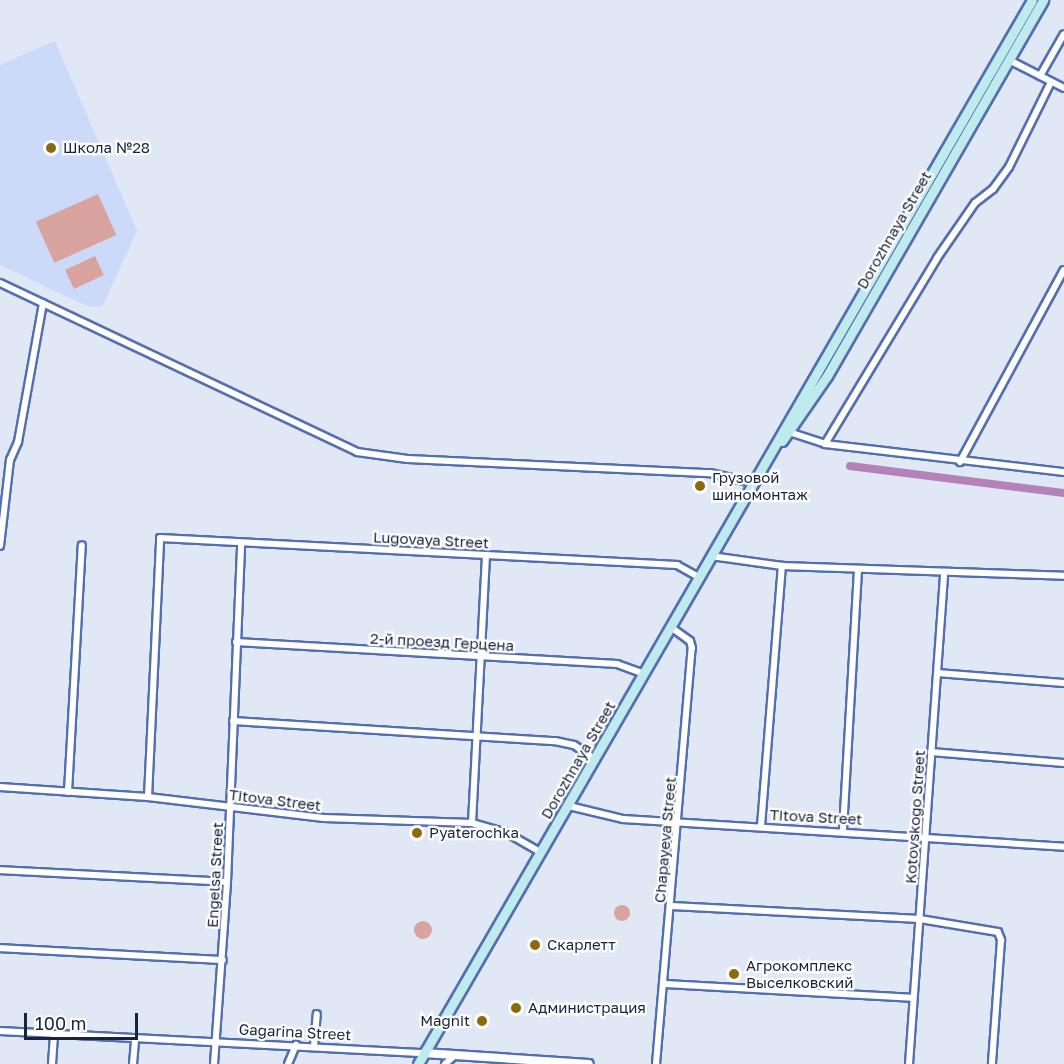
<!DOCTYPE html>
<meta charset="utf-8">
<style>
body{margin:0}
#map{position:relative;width:1064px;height:1064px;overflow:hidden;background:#e0e7f5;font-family:"Golos Text",sans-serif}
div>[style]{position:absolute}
.built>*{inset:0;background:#cbdaf9}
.green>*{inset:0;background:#d9a49f;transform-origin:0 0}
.round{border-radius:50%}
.canal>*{height:8px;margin:-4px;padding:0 4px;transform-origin:4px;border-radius:4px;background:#b582b7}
.roads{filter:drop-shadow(2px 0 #546faf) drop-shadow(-2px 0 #546faf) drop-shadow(0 2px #546faf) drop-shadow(0 -2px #546faf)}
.minor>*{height:6px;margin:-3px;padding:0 3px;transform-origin:3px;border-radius:3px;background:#fff}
.tertiary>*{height:8px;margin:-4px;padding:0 4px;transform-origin:4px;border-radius:4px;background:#fff}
.secondary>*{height:9px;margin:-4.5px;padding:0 4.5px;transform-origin:4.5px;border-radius:4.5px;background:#bfeaee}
.dots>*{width:16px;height:16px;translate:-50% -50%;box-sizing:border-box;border:3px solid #fff;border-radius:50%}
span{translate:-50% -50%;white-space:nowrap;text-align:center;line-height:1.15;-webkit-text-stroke:4.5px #fff;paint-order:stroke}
.poi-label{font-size:15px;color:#18233e}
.left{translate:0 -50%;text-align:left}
.right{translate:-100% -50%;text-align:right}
.street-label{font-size:15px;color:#18233e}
.scale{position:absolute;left:24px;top:1013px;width:114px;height:27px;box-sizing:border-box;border:3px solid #18233e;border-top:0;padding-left:8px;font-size:18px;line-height:21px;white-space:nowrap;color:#18233e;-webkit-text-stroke:4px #fff;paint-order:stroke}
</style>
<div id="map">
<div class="built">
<i style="clip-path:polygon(55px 41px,137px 231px,102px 307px,87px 306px,0 265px,0 65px)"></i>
</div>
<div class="green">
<i style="left:98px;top:194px;width:45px;height:68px;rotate:66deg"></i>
<i style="left:95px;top:256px;width:21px;height:33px;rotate:65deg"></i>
<i class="round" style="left:614px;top:905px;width:16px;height:16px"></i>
<i class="round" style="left:414px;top:921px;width:18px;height:18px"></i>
</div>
<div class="canal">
<i style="left:850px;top:466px;width:216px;rotate:7.2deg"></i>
</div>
<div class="roads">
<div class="minor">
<i style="left:1009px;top:60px;width:62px;rotate:27deg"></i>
<i style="left:1040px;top:76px;width:48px;rotate:-60.3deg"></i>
<i style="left:0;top:283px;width:395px;rotate:25.3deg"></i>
<i style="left:357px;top:452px;width:51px;rotate:7.8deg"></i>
<i style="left:408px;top:459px;width:302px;rotate:2.7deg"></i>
<i style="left:710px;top:473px;width:44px;rotate:13.1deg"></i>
<i style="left:789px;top:432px;width:38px;rotate:18deg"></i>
<i style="left:825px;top:444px;width:241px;rotate:6.7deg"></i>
<i style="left:825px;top:444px;width:217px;rotate:-58.9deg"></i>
<i style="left:937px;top:258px;width:67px;rotate:-55.4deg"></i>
<i style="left:975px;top:203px;width:23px;rotate:-38deg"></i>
<i style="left:993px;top:189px;width:27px;rotate:-54deg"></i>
<i style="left:1009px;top:167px;width:95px;rotate:-63.7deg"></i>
<i style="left:960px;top:462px;width:218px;rotate:-61.6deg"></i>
<i style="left:0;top:546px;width:87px;rotate:-83.4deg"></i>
<i style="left:10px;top:460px;width:20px;rotate:-66deg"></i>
<i style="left:18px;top:442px;width:141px;rotate:-79.8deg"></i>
<i style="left:711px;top:556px;width:72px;rotate:8deg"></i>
<i style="left:782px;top:566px;width:282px;rotate:2deg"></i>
<i style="left:236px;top:642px;width:382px;rotate:3.3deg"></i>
<i style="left:617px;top:664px;width:29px;rotate:20deg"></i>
<i style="left:937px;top:673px;width:127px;rotate:4.5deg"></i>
<i style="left:233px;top:721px;width:323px;rotate:3.6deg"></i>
<i style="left:555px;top:741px;width:19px;rotate:12deg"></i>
<i style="left:574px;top:745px;width:25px;rotate:34deg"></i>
<i style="left:931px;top:752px;width:133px;rotate:4.7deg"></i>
<i style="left:0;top:787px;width:148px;rotate:3.9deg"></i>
<i style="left:148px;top:797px;width:177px;rotate:6.8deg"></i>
<i style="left:324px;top:818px;width:148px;rotate:1.9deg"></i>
<i style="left:472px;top:823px;width:36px;rotate:16deg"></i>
<i style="left:507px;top:833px;width:40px;rotate:29.7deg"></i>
<i style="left:68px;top:792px;width:247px;rotate:-86.8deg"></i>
<i style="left:148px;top:797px;width:259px;rotate:-87.3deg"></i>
<i style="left:160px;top:538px;width:518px;rotate:2.99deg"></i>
<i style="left:677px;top:565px;width:25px;rotate:29deg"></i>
<i style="left:569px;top:806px;width:56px;rotate:13.5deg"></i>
<i style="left:623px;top:819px;width:442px;rotate:3.6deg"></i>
<i style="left:472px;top:823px;width:268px;rotate:-87deg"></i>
<i style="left:761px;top:826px;width:261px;rotate:-85.4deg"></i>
<i style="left:843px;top:830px;width:260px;rotate:-86.7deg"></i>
<i style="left:0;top:870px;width:227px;rotate:3deg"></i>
<i style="left:672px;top:906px;width:248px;rotate:3deg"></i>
<i style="left:920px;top:919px;width:79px;rotate:9.5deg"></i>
<i style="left:998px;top:932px;width:9px;rotate:69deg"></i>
<i style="left:1001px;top:940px;width:124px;rotate:94.2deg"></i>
<i style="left:0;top:948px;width:223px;rotate:3.1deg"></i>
<i style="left:664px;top:984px;width:249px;rotate:3.2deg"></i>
<i style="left:0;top:1031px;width:425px;rotate:3deg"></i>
<i style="left:314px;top:1046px;width:32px;rotate:-85deg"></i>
<i style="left:52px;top:1064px;width:30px;rotate:-86deg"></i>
<i style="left:133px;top:1064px;width:25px;rotate:-85deg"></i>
<i style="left:214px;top:1064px;width:182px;rotate:-85.9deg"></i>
<i style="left:227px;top:882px;width:339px;rotate:-87.6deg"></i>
<i style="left:288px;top:1064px;width:21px;rotate:-67deg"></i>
<i style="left:445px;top:1064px;width:9px;rotate:-41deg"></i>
<i style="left:656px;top:1064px;width:418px;rotate:-85.1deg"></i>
<i style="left:692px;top:648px;width:7px;rotate:-106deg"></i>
<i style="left:690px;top:641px;width:22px;rotate:-144deg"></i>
<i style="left:909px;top:1064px;width:493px;rotate:-85.9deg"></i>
</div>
<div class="tertiary">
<i style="left:424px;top:1053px;width:165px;rotate:3.8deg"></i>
</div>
<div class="secondary">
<i style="left:782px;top:441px;width:79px;rotate:-55.3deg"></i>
<i style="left:827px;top:376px;width:434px;rotate:-60.1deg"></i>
<i style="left:418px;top:1064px;width:1228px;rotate:-60.01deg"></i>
</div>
</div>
<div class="dots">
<i style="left:51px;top:148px;background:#8c6a0b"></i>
<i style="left:700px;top:486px;background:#8c6a0b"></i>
<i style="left:417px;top:833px;background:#8c6a0b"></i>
<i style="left:535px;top:945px;background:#8c6a0b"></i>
<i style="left:734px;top:974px;background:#8c6a0b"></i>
<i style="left:516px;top:1008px;background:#8c6a0b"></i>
<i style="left:482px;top:1021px;background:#8c6a0b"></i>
</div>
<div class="poi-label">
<span class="left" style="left:63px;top:148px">Школа №28</span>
<span class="left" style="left:712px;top:486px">Грузовой<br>шиномонтаж</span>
<span class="left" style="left:429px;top:833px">Pyaterochka</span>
<span class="left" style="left:547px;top:945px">Скарлетт</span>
<span class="left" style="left:746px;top:974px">Агрокомплекс<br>Выселковский</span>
<span class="left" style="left:528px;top:1008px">Администрация</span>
<span class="right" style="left:470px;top:1021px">Magnit</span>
</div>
<div class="street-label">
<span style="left:894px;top:230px;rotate:-60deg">Dorozhnaya Street</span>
<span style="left:431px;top:540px;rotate:3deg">Lugovaya Street</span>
<span style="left:442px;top:642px;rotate:3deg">2-й проезд Герцена</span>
<span style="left:578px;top:760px;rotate:-60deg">Dorozhnaya Street</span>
<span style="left:275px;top:800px;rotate:7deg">Titova Street</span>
<span style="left:816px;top:817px;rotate:3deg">Titova Street</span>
<span style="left:915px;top:817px;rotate:-86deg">Kotovskogo Street</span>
<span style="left:665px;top:840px;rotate:-85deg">Chapayeva Street</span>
<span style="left:215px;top:875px;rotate:-87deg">Engelsa Street</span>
<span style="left:295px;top:1032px;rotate:3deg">Gagarina Street</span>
</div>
<div class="scale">100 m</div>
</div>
